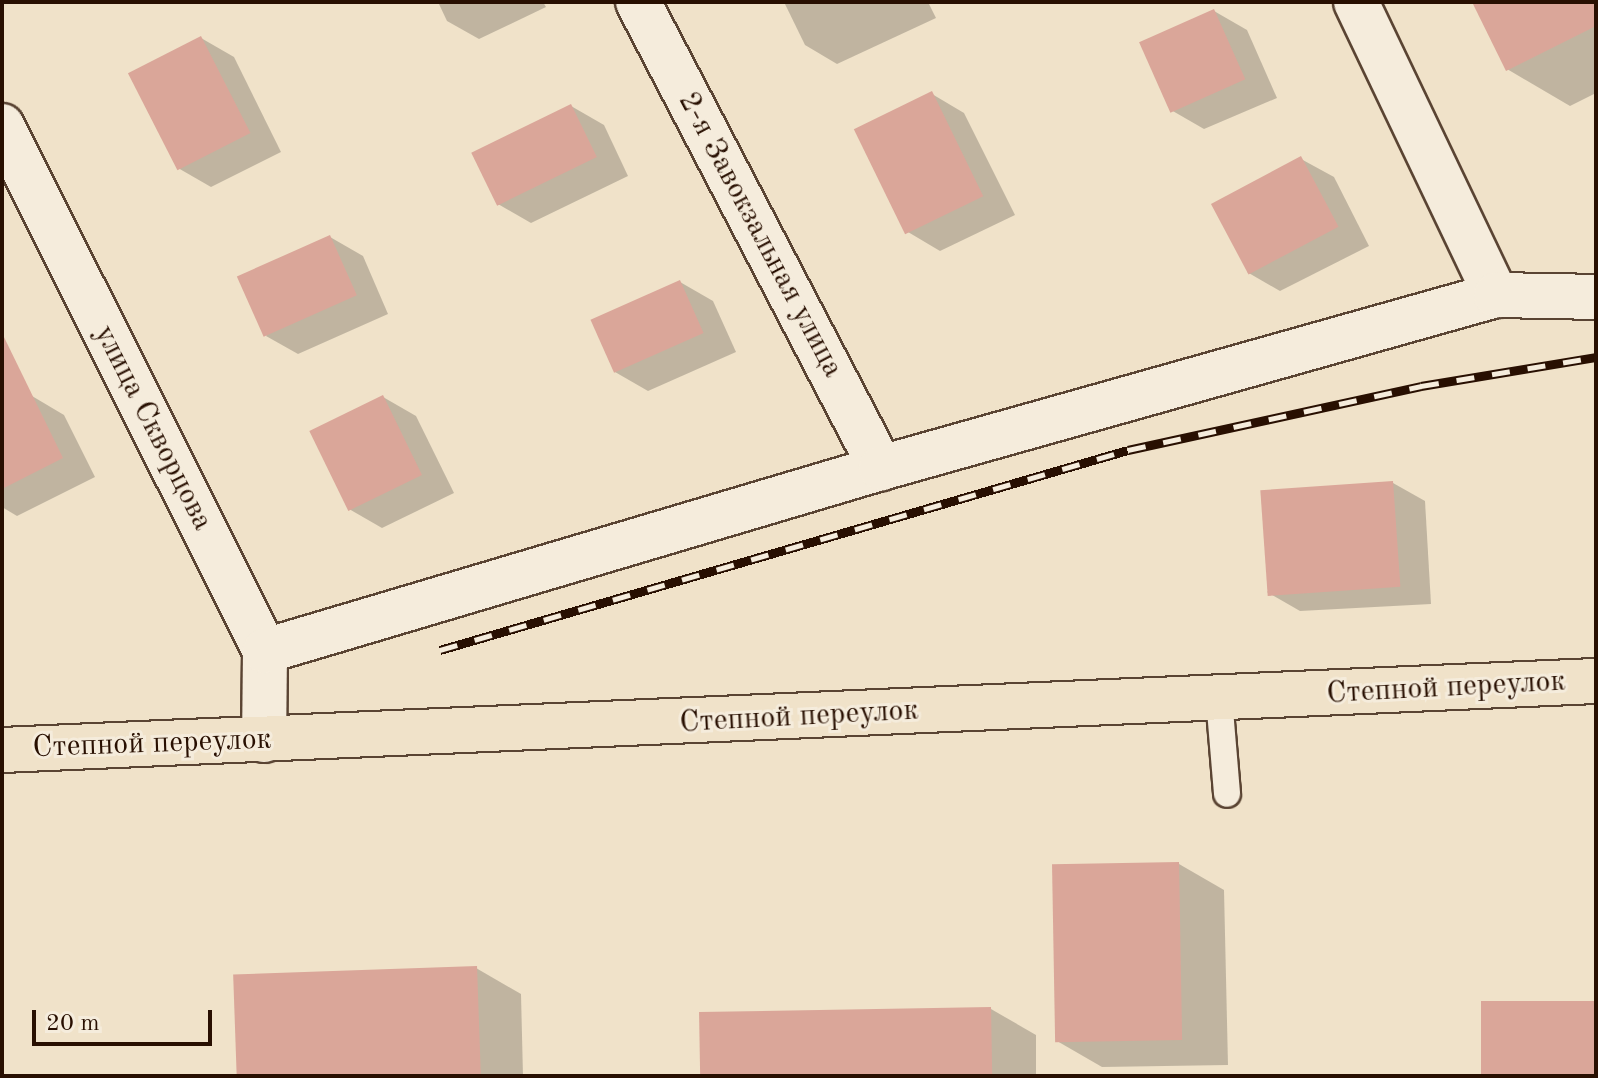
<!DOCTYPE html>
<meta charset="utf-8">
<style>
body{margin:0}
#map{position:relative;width:1598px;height:1078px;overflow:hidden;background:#f0e2c9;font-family:"Old Standard TT",serif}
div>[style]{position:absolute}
.shadow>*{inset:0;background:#0003}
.building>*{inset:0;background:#daa699;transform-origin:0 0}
.roads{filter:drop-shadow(2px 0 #5a4433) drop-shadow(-2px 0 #5a4433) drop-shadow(0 2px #5a4433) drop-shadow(0 -2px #5a4433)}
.service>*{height:26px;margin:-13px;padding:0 13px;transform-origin:13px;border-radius:13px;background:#f5ecdc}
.minor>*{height:44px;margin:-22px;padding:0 22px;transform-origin:22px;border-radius:22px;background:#f5ecdc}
.primary>*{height:44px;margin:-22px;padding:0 22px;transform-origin:22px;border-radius:22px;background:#f0e2c9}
.rail>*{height:9px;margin-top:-4.5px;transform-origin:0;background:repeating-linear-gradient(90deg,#f5ecdc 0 18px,#280f01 0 36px);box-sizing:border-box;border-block:2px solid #280f01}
span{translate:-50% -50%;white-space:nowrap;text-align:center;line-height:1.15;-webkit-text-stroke:6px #f5ecdc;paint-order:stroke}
.street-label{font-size:30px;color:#280f01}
.frame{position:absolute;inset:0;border:4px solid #280f01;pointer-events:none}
.scale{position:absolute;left:32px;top:1010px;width:180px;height:36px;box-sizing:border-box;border:4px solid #280f01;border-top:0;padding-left:10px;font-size:24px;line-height:28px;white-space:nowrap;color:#280f01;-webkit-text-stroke:6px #f5ecdc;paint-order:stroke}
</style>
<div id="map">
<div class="shadow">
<i style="clip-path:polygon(438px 2px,543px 2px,546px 7px,479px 39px,447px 21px)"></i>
<i style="clip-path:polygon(784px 2px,928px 2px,936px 18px,837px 64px,805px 45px)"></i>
<i style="clip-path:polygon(1474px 2px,1596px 2px,1596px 93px,1570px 106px,1507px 69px)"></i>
<i style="clip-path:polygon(1214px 11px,1247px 30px,1277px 98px,1204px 129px,1171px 110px)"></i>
<i style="clip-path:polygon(201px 38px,234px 57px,281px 152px,211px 187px,178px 168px)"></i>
<i style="clip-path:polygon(932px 94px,964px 113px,1015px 215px,940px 251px,908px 232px)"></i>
<i style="clip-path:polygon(571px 106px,604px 125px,628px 176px,531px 223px,498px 204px)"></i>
<i style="clip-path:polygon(1301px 159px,1334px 177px,1369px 246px,1280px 291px,1247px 272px)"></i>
<i style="clip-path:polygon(330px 237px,363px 256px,388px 314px,298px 354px,266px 336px)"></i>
<i style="clip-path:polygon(680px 282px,713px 301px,736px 352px,648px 391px,615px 372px)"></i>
<i style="clip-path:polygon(32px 396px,64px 415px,95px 477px,17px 516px,2px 507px,2px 411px)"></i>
<i style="clip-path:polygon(383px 397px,416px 416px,454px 493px,382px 528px,349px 509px)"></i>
<i style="clip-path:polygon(1393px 483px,1425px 501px,1431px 604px,1300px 611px,1267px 592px)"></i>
<i style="clip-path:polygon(1179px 864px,1224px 890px,1228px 1065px,1102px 1067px,1057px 1041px)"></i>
<i style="clip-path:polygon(476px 968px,521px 994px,523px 1076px,237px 1076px)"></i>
<i style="clip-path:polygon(991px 1009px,1036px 1035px,1036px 1076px,702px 1076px)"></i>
</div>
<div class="building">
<i style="clip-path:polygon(1472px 2px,1596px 2px,1596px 26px,1506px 71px)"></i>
<i style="left:1214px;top:9px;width:77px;height:82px;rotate:66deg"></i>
<i style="left:201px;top:36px;width:109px;height:82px;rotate:63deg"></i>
<i style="left:932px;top:91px;width:117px;height:87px;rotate:64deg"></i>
<i style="left:571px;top:104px;width:59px;height:111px;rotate:64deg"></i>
<i style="left:1301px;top:156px;width:80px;height:102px;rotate:62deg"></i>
<i style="left:330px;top:235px;width:66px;height:102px;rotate:66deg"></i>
<i style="left:680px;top:280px;width:58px;height:98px;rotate:66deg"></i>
<i style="clip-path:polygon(2px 333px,63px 458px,2px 489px)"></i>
<i style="left:383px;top:395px;width:89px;height:82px;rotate:64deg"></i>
<i style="left:1393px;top:481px;width:106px;height:133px;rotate:86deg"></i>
<i style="left:1179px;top:862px;width:178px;height:127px;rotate:89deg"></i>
<i style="left:477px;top:966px;width:110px;height:244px;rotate:88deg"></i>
<i style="left:1596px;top:1001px;width:75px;height:115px;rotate:90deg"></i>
<i style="left:991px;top:1007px;width:69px;height:292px;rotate:89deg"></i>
</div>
<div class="roads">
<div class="service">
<i style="left:1219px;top:698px;width:96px;rotate:85.2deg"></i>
</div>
<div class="minor">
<i style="left:638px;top:2px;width:526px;rotate:62.46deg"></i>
<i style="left:1356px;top:2px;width:325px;rotate:64.5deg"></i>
<i style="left:2px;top:126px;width:587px;rotate:63.39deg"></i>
<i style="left:265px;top:651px;width:89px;rotate:90.6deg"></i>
<i style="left:265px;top:651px;width:643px;rotate:-16.55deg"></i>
<i style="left:881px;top:468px;width:639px;rotate:-15.71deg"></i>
<i style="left:1496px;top:295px;width:100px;rotate:1.1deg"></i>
</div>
<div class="primary">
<i style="left:2px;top:750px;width:1595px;rotate:-2.48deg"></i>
</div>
</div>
<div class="rail">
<i style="left:440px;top:650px;width:716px;rotate:-16.21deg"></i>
<i style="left:1128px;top:450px;width:300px;rotate:-12.3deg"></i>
<i style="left:1421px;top:386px;width:177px;rotate:-9.4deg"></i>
</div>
<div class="street-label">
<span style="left:760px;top:235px;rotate:62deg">2-я Завокзальная улица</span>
<span style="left:153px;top:428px;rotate:63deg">улица Скворцова</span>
<span style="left:1446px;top:688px;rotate:-3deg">Степной переулок</span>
<span style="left:799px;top:717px;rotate:-3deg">Степной переулок</span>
<span style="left:152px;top:744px;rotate:-2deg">Степной переулок</span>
</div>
<div class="frame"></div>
<div class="scale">20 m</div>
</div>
